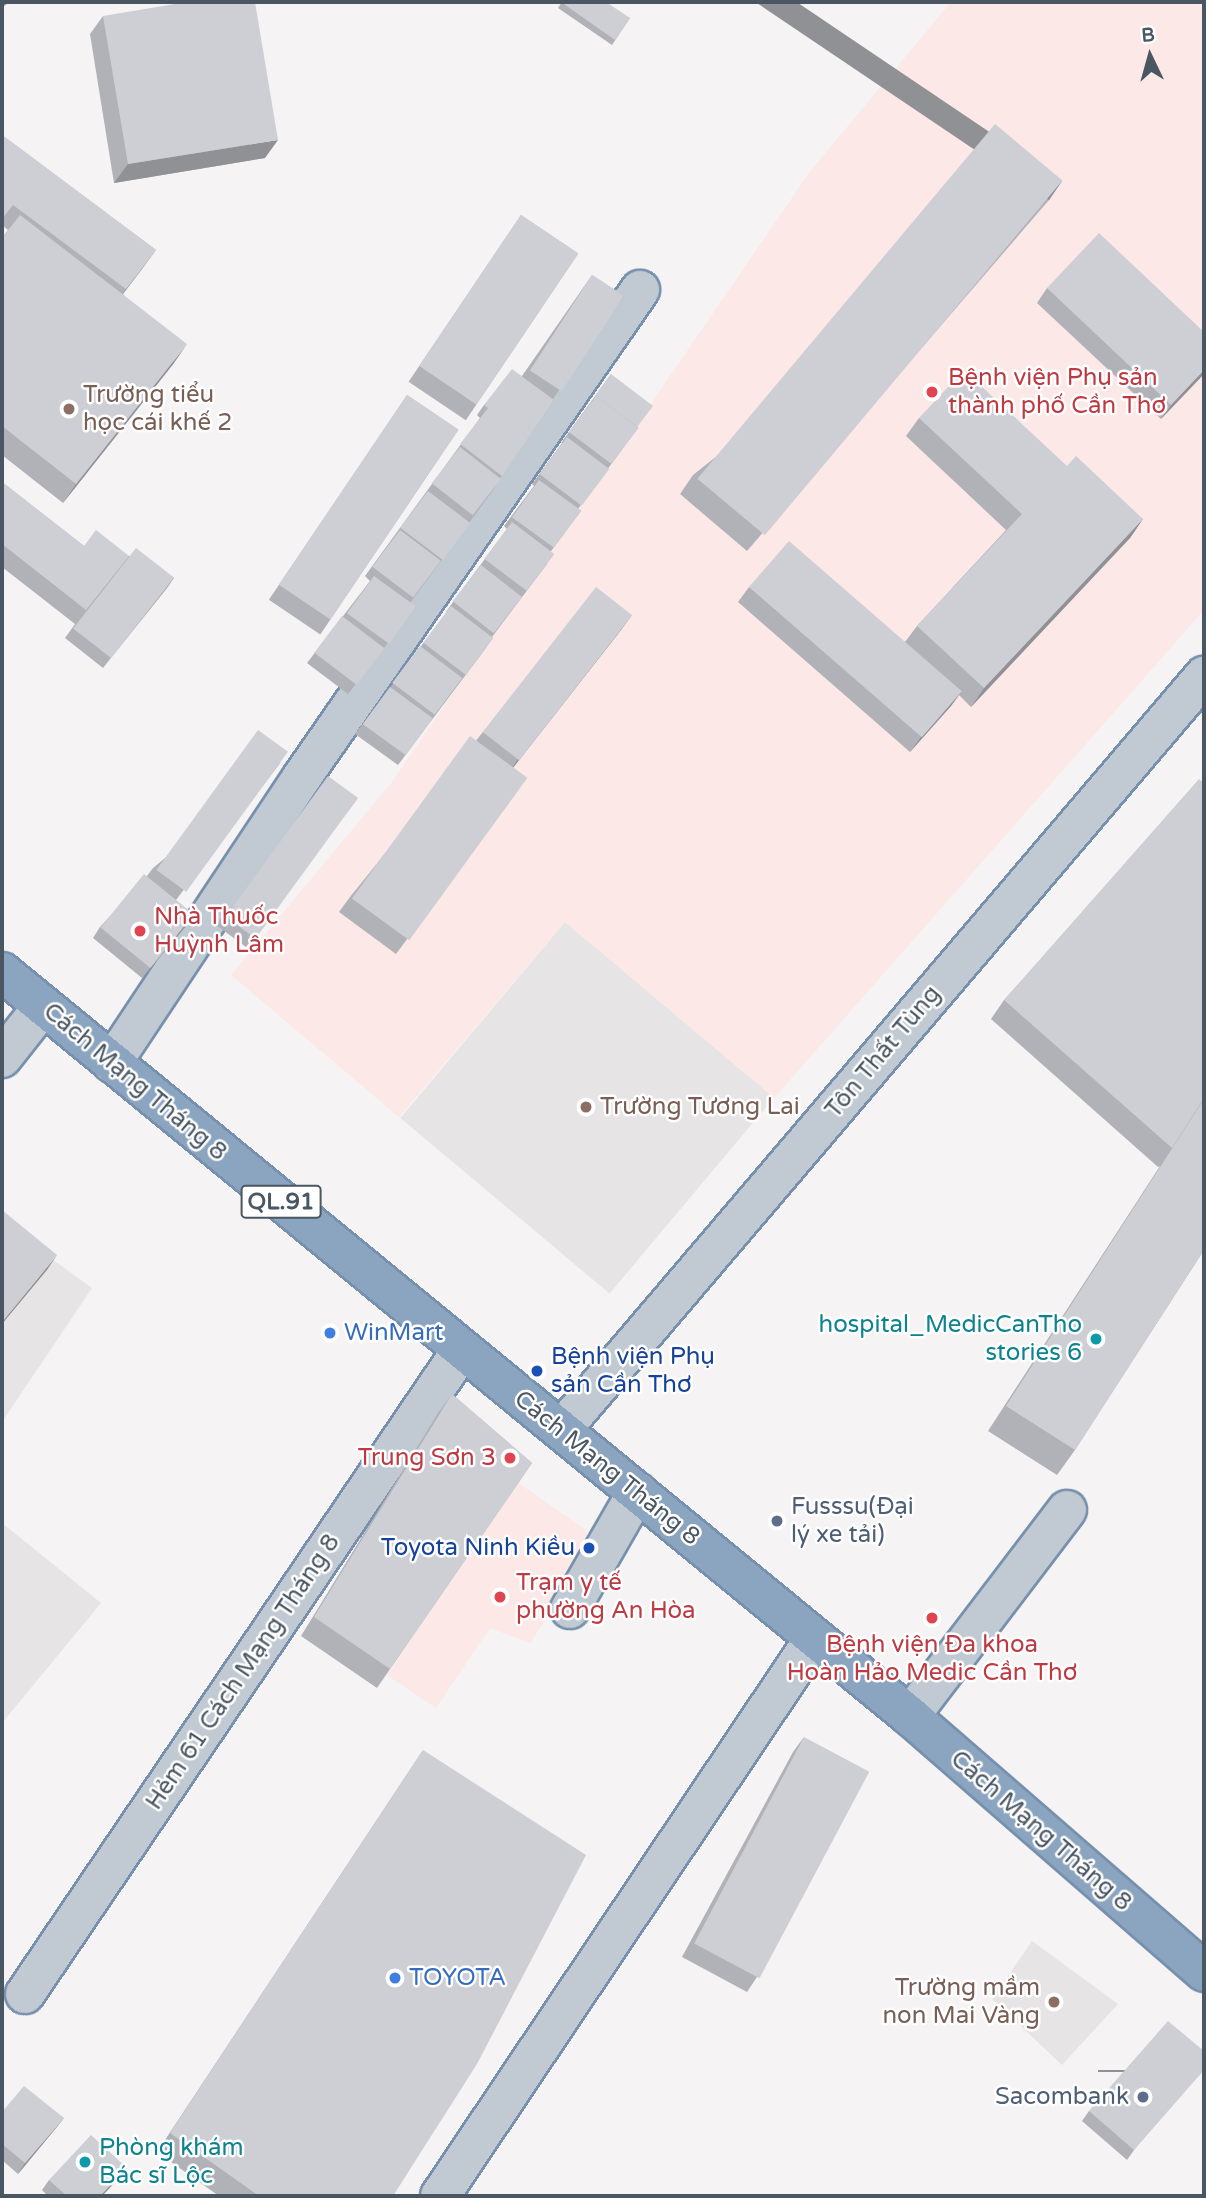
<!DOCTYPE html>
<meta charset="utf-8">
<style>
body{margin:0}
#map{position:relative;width:1206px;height:2198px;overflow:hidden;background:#f5f3f3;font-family:"Varela Round",sans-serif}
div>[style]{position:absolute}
.education>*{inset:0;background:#e6e4e5;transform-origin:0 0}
.medical>*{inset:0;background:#fce8e6}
.roads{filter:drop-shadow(2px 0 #7690ad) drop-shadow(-2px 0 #7690ad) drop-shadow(0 2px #7690ad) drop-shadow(0 -2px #7690ad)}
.minor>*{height:38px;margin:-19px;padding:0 19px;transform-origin:19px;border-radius:19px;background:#c1cad2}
.highway>*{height:38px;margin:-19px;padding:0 19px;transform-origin:19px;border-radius:19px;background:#8ba5c1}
.wall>*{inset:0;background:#b0b2b7;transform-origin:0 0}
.shaded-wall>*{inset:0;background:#909195;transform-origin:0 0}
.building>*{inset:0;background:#cdcfd5;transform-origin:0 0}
.dots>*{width:19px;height:19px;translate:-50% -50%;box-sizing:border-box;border:4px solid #fff;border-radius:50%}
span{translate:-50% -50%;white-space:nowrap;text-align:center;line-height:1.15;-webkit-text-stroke:5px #fff;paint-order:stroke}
.shield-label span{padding:2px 5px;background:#fff;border:2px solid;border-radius:5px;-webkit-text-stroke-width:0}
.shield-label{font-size:23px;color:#4a5661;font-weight:700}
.health-label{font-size:24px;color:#be3a42}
.left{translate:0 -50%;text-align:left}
.right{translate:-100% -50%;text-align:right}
.education-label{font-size:24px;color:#785e54}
.street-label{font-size:24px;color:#4a5661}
.culture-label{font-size:24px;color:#0d838f}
.shop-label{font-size:24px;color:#366cbe}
.transit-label{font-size:24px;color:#164399}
.service-label{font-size:24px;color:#4e5e75}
.frame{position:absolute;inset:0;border:4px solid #4a5661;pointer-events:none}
.north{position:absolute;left:1115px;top:21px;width:70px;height:70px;-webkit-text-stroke:5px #fff;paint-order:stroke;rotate:355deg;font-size:19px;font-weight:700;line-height:28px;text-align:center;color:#4a5661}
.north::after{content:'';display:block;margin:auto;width:24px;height:32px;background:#4a5661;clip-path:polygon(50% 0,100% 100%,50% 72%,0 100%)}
</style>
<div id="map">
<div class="education">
<i style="left:565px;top:922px;width:273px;height:256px;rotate:40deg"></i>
<i style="clip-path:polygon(2px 1223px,92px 1288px,2px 1422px)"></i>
<i style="clip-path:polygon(2px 1523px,101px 1603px,2px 1723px)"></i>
<i style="clip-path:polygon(1032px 1941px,1118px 2004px,1062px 2065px,992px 1999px)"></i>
</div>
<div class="medical">
<i style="clip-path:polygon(951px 2px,1204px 2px,1204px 610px,774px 1098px,565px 922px,399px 1117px,231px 975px,392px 782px,809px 173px)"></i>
<i style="clip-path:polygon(517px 1482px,586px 1530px,592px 1551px,530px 1643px,490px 1628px,436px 1708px,387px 1675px)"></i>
</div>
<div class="roads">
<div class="minor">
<i style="left:2px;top:1058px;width:66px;rotate:-51.7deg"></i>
<i style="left:112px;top:1063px;width:343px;rotate:-56.4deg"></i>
<i style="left:302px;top:777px;width:593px;rotate:-55.24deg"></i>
<i style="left:562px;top:1429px;width:990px;rotate:-49.55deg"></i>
<i style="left:570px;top:1609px;width:135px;rotate:-60.2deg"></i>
<i style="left:910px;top:1716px;width:259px;rotate:-52.7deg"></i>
<i style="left:25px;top:1994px;width:777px;rotate:-55.86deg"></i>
<i style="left:440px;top:2196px;width:671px;rotate:-56.12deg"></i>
</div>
<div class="highway">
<i style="left:2px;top:972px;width:1174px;rotate:39.33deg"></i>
<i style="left:910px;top:1716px;width:390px;rotate:41deg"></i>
</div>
</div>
<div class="wall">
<i style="clip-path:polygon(562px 2px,630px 18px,612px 45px,558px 8px)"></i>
<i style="clip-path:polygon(103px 16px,265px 158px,114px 183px,90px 34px)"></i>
<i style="clip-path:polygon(2px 135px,156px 250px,123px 294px,174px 363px,63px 503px,2px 455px,2px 238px,8px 230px,2px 225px)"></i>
<i style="clip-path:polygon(1062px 181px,1049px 200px,747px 551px,680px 494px,693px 475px)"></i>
<i style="left:521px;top:215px;width:69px;height:201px;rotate:34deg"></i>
<i style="clip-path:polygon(592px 275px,624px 296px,553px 399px,554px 400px,500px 478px,494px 489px,410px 603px,416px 607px,348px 694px,307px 663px,370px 581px,365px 576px,480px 418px,477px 415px,484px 405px,522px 376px)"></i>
<i style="clip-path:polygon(1047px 288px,1204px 332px,1204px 374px,1161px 419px,1037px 303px)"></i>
<i style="clip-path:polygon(611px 374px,638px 428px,578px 509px,581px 511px,551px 551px,547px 564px,492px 637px,486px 648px,398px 765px,355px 734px,446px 613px,446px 612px,453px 602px,507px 529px,504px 526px,534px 486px,532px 484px,562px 443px,561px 443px,569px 432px)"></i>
<i style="left:407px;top:395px;width:62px;height:247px;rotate:34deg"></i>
<i style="clip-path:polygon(919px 418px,1067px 466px,1143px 519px,1130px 538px,971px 707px,959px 695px,951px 706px,910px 752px,738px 602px,749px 587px,905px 642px,917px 626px,1006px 530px,906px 436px)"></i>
<i style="clip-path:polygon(2px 482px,84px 546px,129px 556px,174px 578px,103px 668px,65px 638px,75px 624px,2px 567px)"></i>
<i style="clip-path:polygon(632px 615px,621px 630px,513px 768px,516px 793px,396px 954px,339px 912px,350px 897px,483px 732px)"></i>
<i style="clip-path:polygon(281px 762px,176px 900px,187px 925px,142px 978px,93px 938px,100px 927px,147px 876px,153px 868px)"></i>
<i style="clip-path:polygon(1204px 783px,1204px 1250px,1075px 1450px,1057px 1475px,988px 1431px,1160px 1166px,1158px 1167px,991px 1019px,1004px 1000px)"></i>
<i style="clip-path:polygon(358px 798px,246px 947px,216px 925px,223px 915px)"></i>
<i style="clip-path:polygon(452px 1394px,532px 1463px,377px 1688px,301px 1636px,438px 1413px)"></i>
<i style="clip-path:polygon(804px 1737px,757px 1977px,747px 1992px,682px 1957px,793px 1752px)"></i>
<i style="clip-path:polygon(423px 1750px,393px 2196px,219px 2196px,157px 2152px)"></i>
<i style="clip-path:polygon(1204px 2051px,1127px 2160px,1082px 2121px,1089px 2111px)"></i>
<i style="clip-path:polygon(2px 2112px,64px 2118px,56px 2128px,18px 2174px,2px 2160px)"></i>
<i style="clip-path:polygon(127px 2168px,119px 2178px,102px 2196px,48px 2196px,42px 2190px,49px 2180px)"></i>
</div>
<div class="shaded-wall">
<i style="clip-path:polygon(2px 2px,9px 2px,2px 8px)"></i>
<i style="clip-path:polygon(278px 140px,265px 158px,114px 183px,128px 164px)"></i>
<i style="left:1062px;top:181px;width:23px;height:463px;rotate:124deg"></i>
<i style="clip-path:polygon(156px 250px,142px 269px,113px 307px,126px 289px)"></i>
<i style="clip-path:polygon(187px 344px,174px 363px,63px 503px,76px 484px)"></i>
<i style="clip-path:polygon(1204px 370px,1204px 374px,1161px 419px,1171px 405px)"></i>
<i style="clip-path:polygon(1143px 519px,1130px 538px,971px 707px,984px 688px)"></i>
<i style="clip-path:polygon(174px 578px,167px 588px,103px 668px,111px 658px)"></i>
<i style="clip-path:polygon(632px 615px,621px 630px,508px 774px,518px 759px)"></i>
<i style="clip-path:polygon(962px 691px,951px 706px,910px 752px,921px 737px)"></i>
<i style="clip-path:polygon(194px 914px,187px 925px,142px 978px,150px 968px)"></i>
<i style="clip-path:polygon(57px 1255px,47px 1270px,2px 1324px,2px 1322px)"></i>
<i style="left:1204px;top:2070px;width:2px;height:106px;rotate:90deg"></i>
<i style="clip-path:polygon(64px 2118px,56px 2128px,18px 2174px,25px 2163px)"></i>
<i style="clip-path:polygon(127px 2168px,119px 2178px,102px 2196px,100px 2196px)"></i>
</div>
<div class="building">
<i style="clip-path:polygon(187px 2px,255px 2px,278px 140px,128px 164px,103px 16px)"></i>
<i style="clip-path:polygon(561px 2px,606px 2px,630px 18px,615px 40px)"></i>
<i style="left:995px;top:124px;width:88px;height:463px;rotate:40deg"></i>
<i style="clip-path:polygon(2px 135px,156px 250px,126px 289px,13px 205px,2px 219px)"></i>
<i style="clip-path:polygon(20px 215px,187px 344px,76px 484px,2px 426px,2px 238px)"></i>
<i style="left:521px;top:215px;width:69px;height:182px;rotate:34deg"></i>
<i style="clip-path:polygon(1099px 233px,1204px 332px,1204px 370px,1171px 405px,1047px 288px)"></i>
<i style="left:592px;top:275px;width:38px;height:114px;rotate:33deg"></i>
<i style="clip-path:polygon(512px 369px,554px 400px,502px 476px,460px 444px,488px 408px,484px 405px)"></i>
<i style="clip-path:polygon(964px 370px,1067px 466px,1076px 456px,1143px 519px,984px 688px,917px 626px,1022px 514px,919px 418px)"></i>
<i style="clip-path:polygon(611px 374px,653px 406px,637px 427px,596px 396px,595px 398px,594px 398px)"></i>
<i style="left:407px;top:395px;width:62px;height:229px;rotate:34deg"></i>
<i style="left:596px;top:396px;width:53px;height:45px;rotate:37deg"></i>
<i style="left:567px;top:437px;width:53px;height:46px;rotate:37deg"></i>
<i style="left:460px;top:447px;width:52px;height:46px;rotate:38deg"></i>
<i style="left:539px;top:480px;width:52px;height:46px;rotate:36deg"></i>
<i style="clip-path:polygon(2px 482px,84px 546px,96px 530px,129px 556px,86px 610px,2px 544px)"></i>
<i style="left:428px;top:491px;width:53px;height:46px;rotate:37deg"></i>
<i style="left:512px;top:522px;width:53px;height:46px;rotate:37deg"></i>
<i style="left:400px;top:530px;width:51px;height:46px;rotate:37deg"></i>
<i style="left:789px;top:541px;width:229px;height:61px;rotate:41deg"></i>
<i style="left:136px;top:548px;width:48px;height:102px;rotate:38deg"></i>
<i style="left:481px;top:565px;width:52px;height:46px;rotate:38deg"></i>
<i style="left:374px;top:576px;width:52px;height:46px;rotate:36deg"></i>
<i style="left:596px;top:587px;width:46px;height:184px;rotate:38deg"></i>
<i style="left:451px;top:606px;width:53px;height:46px;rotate:37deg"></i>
<i style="left:342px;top:616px;width:53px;height:46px;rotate:37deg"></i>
<i style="left:420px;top:646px;width:53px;height:46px;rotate:37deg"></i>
<i style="left:390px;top:687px;width:53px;height:46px;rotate:36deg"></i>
<i style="left:258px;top:730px;width:37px;height:173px;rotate:36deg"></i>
<i style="left:470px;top:736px;width:71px;height:201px;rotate:36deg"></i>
<i style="left:328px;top:776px;width:37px;height:174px;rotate:36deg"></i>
<i style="clip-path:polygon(1199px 779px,1204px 783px,1204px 1098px,1172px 1148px,1004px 1000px)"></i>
<i style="left:144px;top:874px;width:64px;height:69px;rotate:39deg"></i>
<i style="clip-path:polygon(1204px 1099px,1204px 1250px,1075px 1450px,1006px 1406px)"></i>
<i style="clip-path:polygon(2px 1210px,57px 1255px,2px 1322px)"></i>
<i style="clip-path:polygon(452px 1394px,532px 1463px,390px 1669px,314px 1617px)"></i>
<i style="left:804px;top:1737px;width:74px;height:234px;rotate:28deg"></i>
<i style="clip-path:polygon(423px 1750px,586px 1855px,477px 2064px,393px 2196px,259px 2196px,170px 2133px)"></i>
<i style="clip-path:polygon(1168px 2021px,1204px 2051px,1204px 2070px,1134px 2150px,1089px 2111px)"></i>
<i style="clip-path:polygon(24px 2086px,64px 2118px,25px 2163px,2px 2144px,2px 2112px)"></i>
<i style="clip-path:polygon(91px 2135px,127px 2168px,100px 2196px,67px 2196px,49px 2180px)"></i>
</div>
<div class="dots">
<i style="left:932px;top:392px;background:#e0444e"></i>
<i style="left:69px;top:409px;background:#8d6e63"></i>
<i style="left:140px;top:931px;background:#e0444e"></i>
<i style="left:586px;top:1107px;background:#8d6e63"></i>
<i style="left:330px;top:1333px;background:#3f7fe0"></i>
<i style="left:1096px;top:1339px;background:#0f9aa8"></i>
<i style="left:537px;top:1371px;background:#1a4fb4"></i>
<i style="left:510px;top:1458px;background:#e0444e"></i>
<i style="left:777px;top:1521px;background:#5c6f8a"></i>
<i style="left:589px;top:1548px;background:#1a4fb4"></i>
<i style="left:500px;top:1597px;background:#e0444e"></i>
<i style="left:932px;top:1618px;background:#e0444e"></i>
<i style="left:395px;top:1978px;background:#3f7fe0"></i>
<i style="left:1054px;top:2002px;background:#8d6e63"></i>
<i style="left:1143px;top:2097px;background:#5c6f8a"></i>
<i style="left:85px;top:2162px;background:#0f9aa8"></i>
</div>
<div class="shield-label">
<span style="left:281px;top:1202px">QL.91</span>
</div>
<div class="health-label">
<span class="left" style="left:948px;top:392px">Bệnh viện Phụ sản<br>thành phố Cần Thơ</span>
<span class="left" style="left:154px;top:931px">Nhà Thuốc<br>Huỳnh Lâm</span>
<span class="right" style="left:496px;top:1458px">Trung Sơn 3</span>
<span class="left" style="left:516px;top:1597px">Trạm y tế<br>phường An Hòa</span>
<span style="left:932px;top:1659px">Bệnh viện Đa khoa<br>Hoàn Hảo Medic Cần Thơ</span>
</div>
<div class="education-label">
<span class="left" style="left:83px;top:409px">Trường tiểu<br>học cái khế 2</span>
<span class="left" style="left:600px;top:1107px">Trường Tương Lai</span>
<span class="right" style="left:1040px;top:2002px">Trường mầm<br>non Mai Vàng</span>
</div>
<div class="street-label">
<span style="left:883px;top:1052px;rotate:-50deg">Tôn Thất Tùng</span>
<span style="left:135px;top:1082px;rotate:40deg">Cách Mạng Tháng 8</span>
<span style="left:607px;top:1468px;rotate:39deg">Cách Mạng Tháng 8</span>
<span style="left:243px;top:1672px;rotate:-56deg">Hẻm 61 Cách Mạng Tháng 8</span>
<span style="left:1041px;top:1831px;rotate:41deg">Cách Mạng Tháng 8</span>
</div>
<div class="culture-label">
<span class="right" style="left:1082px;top:1339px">hospital_MedicCanTho<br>stories 6</span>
<span class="left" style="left:99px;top:2162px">Phòng khám<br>Bác sĩ Lộc</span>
</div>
<div class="shop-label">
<span class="left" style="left:344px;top:1333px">WinMart</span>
<span class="left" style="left:409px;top:1978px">TOYOTA</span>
</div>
<div class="transit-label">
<span class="left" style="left:551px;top:1371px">Bệnh viện Phụ<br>sản Cần Thơ</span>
<span class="right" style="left:575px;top:1548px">Toyota Ninh Kiều</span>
</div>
<div class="service-label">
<span class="left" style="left:791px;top:1521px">Fusssu(Đại<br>lý xe tải)</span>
<span class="right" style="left:1129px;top:2097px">Sacombank</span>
</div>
<div class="frame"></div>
<div class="north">B</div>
</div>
